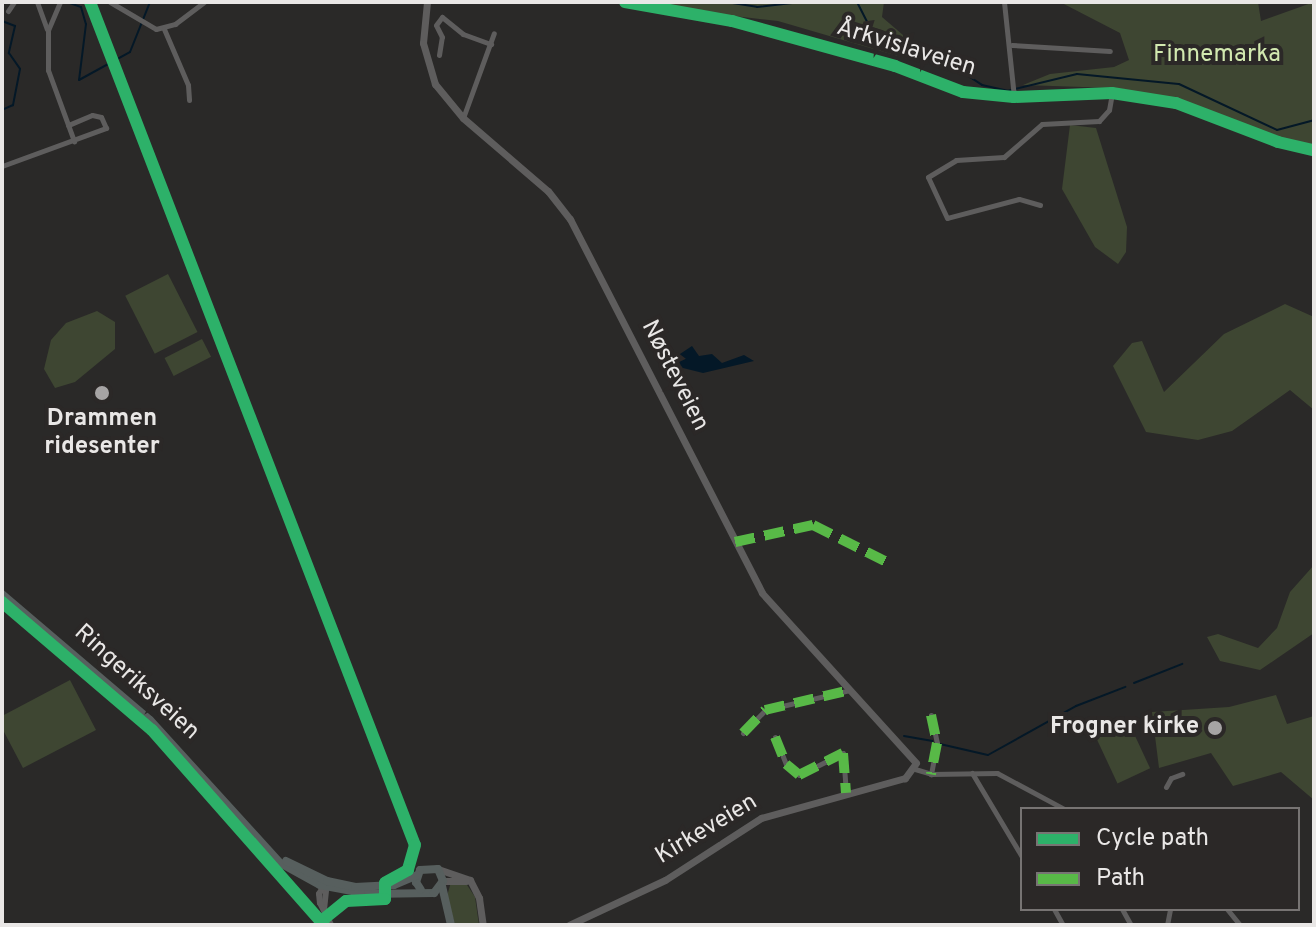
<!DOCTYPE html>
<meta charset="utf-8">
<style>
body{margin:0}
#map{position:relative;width:1316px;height:927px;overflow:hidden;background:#2a2928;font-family:Overpass,sans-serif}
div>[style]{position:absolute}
.green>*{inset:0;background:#3e4632;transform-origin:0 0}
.water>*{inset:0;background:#041827}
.stream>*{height:2px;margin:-1px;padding:0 1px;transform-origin:1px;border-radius:1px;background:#041827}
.minor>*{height:5px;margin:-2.5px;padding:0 2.5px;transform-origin:2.5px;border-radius:2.5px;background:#5e5d5d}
.tertiary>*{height:6px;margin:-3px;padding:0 3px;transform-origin:3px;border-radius:3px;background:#5e5d5d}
.secondary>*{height:7px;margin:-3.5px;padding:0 3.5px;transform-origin:3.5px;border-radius:3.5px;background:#5e5d5d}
.primary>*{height:8px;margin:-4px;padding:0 4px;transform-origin:4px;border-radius:4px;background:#575f5e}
.quiet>*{height:10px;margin-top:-5px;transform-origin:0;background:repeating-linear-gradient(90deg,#58b947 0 20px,transparent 0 30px)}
.cycleway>*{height:12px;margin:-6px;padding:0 6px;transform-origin:6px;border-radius:6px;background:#2db169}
.dots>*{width:22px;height:22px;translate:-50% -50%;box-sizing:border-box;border:4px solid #2b2827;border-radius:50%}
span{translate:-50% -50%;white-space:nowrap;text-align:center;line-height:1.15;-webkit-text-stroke:8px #2b2827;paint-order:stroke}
.street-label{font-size:24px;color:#e9e7e6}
.park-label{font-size:24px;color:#d2e9b0}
.poi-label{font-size:24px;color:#e9e7e6;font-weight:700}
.right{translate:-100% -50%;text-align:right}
.frame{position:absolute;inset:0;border:4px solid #e9e7e6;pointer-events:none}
.legend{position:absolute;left:1020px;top:807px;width:280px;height:104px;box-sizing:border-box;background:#2b2827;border:2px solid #777473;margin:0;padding:10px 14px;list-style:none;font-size:24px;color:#e9e7e6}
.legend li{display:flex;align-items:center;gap:16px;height:40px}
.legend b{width:40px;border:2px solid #777473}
</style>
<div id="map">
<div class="green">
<i style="clip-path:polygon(667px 2px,884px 2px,882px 17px,903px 35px,908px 59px,778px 21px,665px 8px)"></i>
<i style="clip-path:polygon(1060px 2px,1258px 2px,1261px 21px,1314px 2px,1314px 148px,1279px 140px,1182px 100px,1113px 88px,1023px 85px,1050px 74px,1114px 67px,1129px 60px,1120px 33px)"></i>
<i style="clip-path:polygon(1070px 125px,1096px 128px,1127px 227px,1126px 252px,1118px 264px,1095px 247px,1062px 189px)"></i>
<i style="left:168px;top:274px;width:65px;height:48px;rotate:63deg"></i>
<i style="clip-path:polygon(1285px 304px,1314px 317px,1314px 410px,1290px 390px,1232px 431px,1198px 440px,1146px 432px,1113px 366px,1132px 343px,1142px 341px,1164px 392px,1224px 334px)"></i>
<i style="clip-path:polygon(97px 311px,115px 322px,115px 349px,75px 382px,55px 388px,44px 369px,51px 340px,66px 323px)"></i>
<i style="left:202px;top:339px;width:20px;height:42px;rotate:63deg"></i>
<i style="clip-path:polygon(1314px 565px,1314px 633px,1260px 670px,1220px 661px,1207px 637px,1218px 634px,1258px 648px,1277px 628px,1290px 592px)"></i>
<i style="clip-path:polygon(70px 680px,96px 730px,23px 768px,2px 728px,2px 716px)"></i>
<i style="clip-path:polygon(1276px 695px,1287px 724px,1314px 716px,1314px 800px,1281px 772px,1233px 786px,1211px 753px,1159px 768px,1152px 712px,1229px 707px)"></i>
<i style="left:1129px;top:723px;width:50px;height:36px;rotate:65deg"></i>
<i style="clip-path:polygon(451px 882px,467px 885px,475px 897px,479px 925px,455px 925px,447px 896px)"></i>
</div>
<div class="water">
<i style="clip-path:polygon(692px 346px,699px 356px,712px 354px,722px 363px,744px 355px,754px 361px,703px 373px,679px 367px,680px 354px)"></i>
</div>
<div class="stream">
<i style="left:67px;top:2px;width:15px;rotate:20deg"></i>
<i style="left:81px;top:7px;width:18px;rotate:74deg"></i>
<i style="left:86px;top:24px;width:56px;rotate:97.1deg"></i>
<i style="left:79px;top:80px;width:58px;rotate:-28.8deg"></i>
<i style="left:130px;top:52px;width:54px;rotate:-68.2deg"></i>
<i style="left:648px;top:2px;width:38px"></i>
<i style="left:726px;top:2px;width:31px;rotate:9deg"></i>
<i style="left:757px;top:7px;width:44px;rotate:-6.5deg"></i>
<i style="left:857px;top:2px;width:39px;rotate:63deg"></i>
<i style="left:875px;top:37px;width:36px;rotate:28deg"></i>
<i style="left:907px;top:54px;width:48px;rotate:14.6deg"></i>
<i style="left:953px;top:66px;width:35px;rotate:33deg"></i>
<i style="left:982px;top:85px;width:26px;rotate:13deg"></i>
<i style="left:1007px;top:91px;width:72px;rotate:-13.7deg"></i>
<i style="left:1077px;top:74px;width:102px;rotate:5.6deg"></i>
<i style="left:1179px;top:84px;width:108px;rotate:25.1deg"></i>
<i style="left:1277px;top:130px;width:38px;rotate:-15deg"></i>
<i style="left:2px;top:21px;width:14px;rotate:21deg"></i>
<i style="left:15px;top:26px;width:28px;rotate:103deg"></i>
<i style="left:9px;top:53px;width:19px;rotate:55deg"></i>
<i style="left:20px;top:69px;width:37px;rotate:101deg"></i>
<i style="left:13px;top:105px;width:12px;rotate:156deg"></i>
<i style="left:1134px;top:683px;width:52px;rotate:-21.6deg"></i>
<i style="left:904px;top:736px;width:29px;rotate:10deg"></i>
<i style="left:940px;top:744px;width:49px;rotate:12.9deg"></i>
<i style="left:988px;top:755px;width:101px;rotate:-29.1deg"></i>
<i style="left:1076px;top:706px;width:53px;rotate:-21.2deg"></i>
</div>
<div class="minor">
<i style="left:37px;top:2px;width:29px;rotate:70deg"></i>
<i style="left:60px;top:2px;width:30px;rotate:113deg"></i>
<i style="left:48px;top:30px;width:40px;rotate:90deg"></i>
<i style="left:48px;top:70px;width:76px;rotate:69.9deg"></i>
<i style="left:110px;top:2px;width:53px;rotate:30.4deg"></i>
<i style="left:156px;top:29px;width:20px;rotate:-15deg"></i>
<i style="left:175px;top:24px;width:36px;rotate:-37deg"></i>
<i style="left:625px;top:2px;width:109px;rotate:10.1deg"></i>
<i style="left:732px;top:21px;width:169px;rotate:15.4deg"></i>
<i style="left:895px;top:66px;width:73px;rotate:20.9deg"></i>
<i style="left:963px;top:92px;width:51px;rotate:5.6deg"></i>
<i style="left:1014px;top:97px;width:98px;rotate:-2.3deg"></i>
<i style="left:1112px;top:93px;width:65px;rotate:8.9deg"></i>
<i style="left:1176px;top:103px;width:109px;rotate:20.9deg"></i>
<i style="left:1278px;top:142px;width:37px;rotate:13deg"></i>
<i style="left:1004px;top:2px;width:96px;rotate:84deg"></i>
<i style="left:8px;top:11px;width:11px;rotate:-56deg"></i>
<i style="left:164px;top:29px;width:61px;rotate:66.8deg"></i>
<i style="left:188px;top:85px;width:15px;rotate:86deg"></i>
<i style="left:1012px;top:45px;width:98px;rotate:3.5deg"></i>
<i style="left:439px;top:55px;width:18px;rotate:-81deg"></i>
<i style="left:442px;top:37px;width:13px;rotate:-117deg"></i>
<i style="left:436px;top:25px;width:10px;rotate:-53deg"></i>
<i style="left:442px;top:17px;width:27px;rotate:39deg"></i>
<i style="left:463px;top:34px;width:30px;rotate:20deg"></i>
<i style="left:463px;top:118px;width:90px;rotate:-70deg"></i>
<i style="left:2px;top:166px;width:111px;rotate:-20.1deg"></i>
<i style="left:106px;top:128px;width:12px;rotate:-114deg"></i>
<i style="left:101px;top:117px;width:9px;rotate:-167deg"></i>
<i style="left:92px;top:115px;width:26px;rotate:157deg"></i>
<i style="left:1040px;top:205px;width:22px;rotate:-164deg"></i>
<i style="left:1019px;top:199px;width:74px;rotate:165.2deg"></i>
<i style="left:947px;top:218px;width:45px;rotate:-114.9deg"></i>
<i style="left:928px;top:177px;width:33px;rotate:-31deg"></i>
<i style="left:956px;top:160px;width:48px;rotate:-3.6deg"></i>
<i style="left:1004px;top:157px;width:50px;rotate:-41deg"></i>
<i style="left:1042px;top:124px;width:57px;rotate:-3deg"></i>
<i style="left:1099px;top:121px;width:15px;rotate:-48deg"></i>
<i style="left:1109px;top:110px;width:17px;rotate:-80deg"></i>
<i style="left:931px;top:715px;width:29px;rotate:78deg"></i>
<i style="left:937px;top:743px;width:32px;rotate:101deg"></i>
<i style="left:743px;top:733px;width:32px;rotate:-46deg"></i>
<i style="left:765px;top:710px;width:87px;rotate:-13.2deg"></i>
<i style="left:775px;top:737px;width:29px;rotate:68deg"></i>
<i style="left:786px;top:764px;width:17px;rotate:40deg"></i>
<i style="left:799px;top:775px;width:49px;rotate:-26.6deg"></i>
<i style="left:843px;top:753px;width:40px;rotate:85.7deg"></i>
<i style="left:915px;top:769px;width:17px;rotate:17deg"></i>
<i style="left:931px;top:774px;width:66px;rotate:-0.9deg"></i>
<i style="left:997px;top:773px;width:76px;rotate:28.2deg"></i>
<i style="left:972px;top:773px;width:98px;rotate:59.2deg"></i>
<i style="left:1166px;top:787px;width:10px;rotate:-61deg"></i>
<i style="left:1171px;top:778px;width:12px;rotate:-20deg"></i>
<i style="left:1054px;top:909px;width:18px;rotate:61deg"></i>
<i style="left:1122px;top:909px;width:18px;rotate:61deg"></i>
<i style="left:1227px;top:909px;width:21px;rotate:51deg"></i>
<i style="left:1167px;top:925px;width:16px;rotate:-79deg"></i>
</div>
<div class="tertiary">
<i style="left:324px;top:910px;width:29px;rotate:-84deg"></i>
<i style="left:327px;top:881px;width:15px;rotate:122deg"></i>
<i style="left:319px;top:894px;width:9px;rotate:84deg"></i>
<i style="left:320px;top:903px;width:25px;rotate:63deg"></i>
</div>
<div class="secondary">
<i style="left:427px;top:2px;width:41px;rotate:95.6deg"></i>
<i style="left:423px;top:43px;width:43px;rotate:73.7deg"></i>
<i style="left:435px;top:84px;width:44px;rotate:50.5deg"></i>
<i style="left:463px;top:118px;width:112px;rotate:40.7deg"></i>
<i style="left:548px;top:191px;width:36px;rotate:52deg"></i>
<i style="left:570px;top:219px;width:420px;rotate:62.8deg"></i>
<i style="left:762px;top:593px;width:229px;rotate:47.8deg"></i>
<i style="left:916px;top:763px;width:19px;rotate:126deg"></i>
<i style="left:905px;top:778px;width:149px;rotate:164.5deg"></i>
<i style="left:761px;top:818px;width:114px;rotate:147.1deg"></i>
<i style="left:665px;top:880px;width:106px;rotate:154.9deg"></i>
<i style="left:438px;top:869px;width:34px;rotate:19deg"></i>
<i style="left:470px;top:880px;width:20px;rotate:63deg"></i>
<i style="left:479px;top:898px;width:27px;rotate:82deg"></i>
<i style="left:443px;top:881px;width:23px"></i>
</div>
<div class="primary">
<i style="left:2px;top:594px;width:194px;rotate:40.4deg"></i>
<i style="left:150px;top:720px;width:193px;rotate:47.7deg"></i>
<i style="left:280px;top:863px;width:46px;rotate:28.8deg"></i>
<i style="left:320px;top:885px;width:49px;rotate:10.6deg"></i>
<i style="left:368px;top:894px;width:66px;rotate:-0.9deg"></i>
<i style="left:434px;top:893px;width:15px;rotate:-53deg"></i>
<i style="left:443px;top:881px;width:13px;rotate:-113deg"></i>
<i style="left:438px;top:869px;width:18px;rotate:177deg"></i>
<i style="left:420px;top:870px;width:13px;rotate:108deg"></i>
<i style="left:416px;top:882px;width:9px;rotate:58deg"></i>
<i style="left:286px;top:861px;width:46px;rotate:26deg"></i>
<i style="left:327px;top:881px;width:29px;rotate:12deg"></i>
<i style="left:355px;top:887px;width:39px;rotate:-3deg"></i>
<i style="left:394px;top:885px;width:25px;rotate:-23deg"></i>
<i style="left:442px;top:886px;width:40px;rotate:77deg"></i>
</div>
<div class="quiet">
<i style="left:735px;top:542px;width:80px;rotate:-12.3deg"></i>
<i style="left:813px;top:525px;width:83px;rotate:26.6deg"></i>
<i style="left:931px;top:715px;width:29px;rotate:78deg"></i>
<i style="left:937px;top:743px;width:32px;rotate:101deg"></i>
<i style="left:743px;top:733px;width:32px;rotate:-46deg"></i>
<i style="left:765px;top:710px;width:87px;rotate:-13.2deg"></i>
<i style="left:775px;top:737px;width:29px;rotate:68deg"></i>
<i style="left:786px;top:764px;width:17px;rotate:40deg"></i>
<i style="left:799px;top:775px;width:49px;rotate:-26.6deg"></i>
<i style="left:843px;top:753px;width:40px;rotate:85.7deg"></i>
</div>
<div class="cycleway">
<i style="left:90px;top:2px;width:903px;rotate:68.92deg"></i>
<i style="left:415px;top:845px;width:26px;rotate:106deg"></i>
<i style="left:408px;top:870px;width:26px;rotate:151deg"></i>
<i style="left:385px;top:883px;width:16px;rotate:90deg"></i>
<i style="left:385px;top:899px;width:39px;rotate:177deg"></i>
<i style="left:346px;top:901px;width:32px;rotate:141deg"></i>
<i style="left:625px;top:2px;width:109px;rotate:10.1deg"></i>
<i style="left:732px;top:21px;width:169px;rotate:15.4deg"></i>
<i style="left:895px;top:66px;width:73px;rotate:20.9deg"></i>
<i style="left:963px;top:92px;width:51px;rotate:5.6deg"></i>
<i style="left:1014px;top:97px;width:98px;rotate:-2.3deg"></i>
<i style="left:1112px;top:93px;width:65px;rotate:8.9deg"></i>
<i style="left:1176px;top:103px;width:109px;rotate:20.9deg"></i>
<i style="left:1278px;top:142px;width:37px;rotate:13deg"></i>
<i style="left:2px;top:602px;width:197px;rotate:40.5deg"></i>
<i style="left:152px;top:730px;width:260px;rotate:48.6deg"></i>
</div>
<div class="dots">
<i style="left:102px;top:393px;background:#a6a4a4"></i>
<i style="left:1215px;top:728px;background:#a6a4a4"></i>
</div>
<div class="street-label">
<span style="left:906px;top:49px;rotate:17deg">Årkvislaveien</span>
<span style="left:674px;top:376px;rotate:63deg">Nøsteveien</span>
<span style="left:136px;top:683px;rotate:42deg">Ringeriksveien</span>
<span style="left:707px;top:830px;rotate:-31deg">Kirkeveien</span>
</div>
<div class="park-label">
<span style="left:1217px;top:56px">Finnemarka</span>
</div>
<div class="poi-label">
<span style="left:102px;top:434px">Drammen<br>ridesenter</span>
<span class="right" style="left:1199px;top:728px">Frogner kirke</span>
</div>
<div class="frame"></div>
<ul class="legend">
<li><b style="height:10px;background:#2db169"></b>Cycle path</li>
<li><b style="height:10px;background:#58b947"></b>Path</li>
</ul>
</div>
